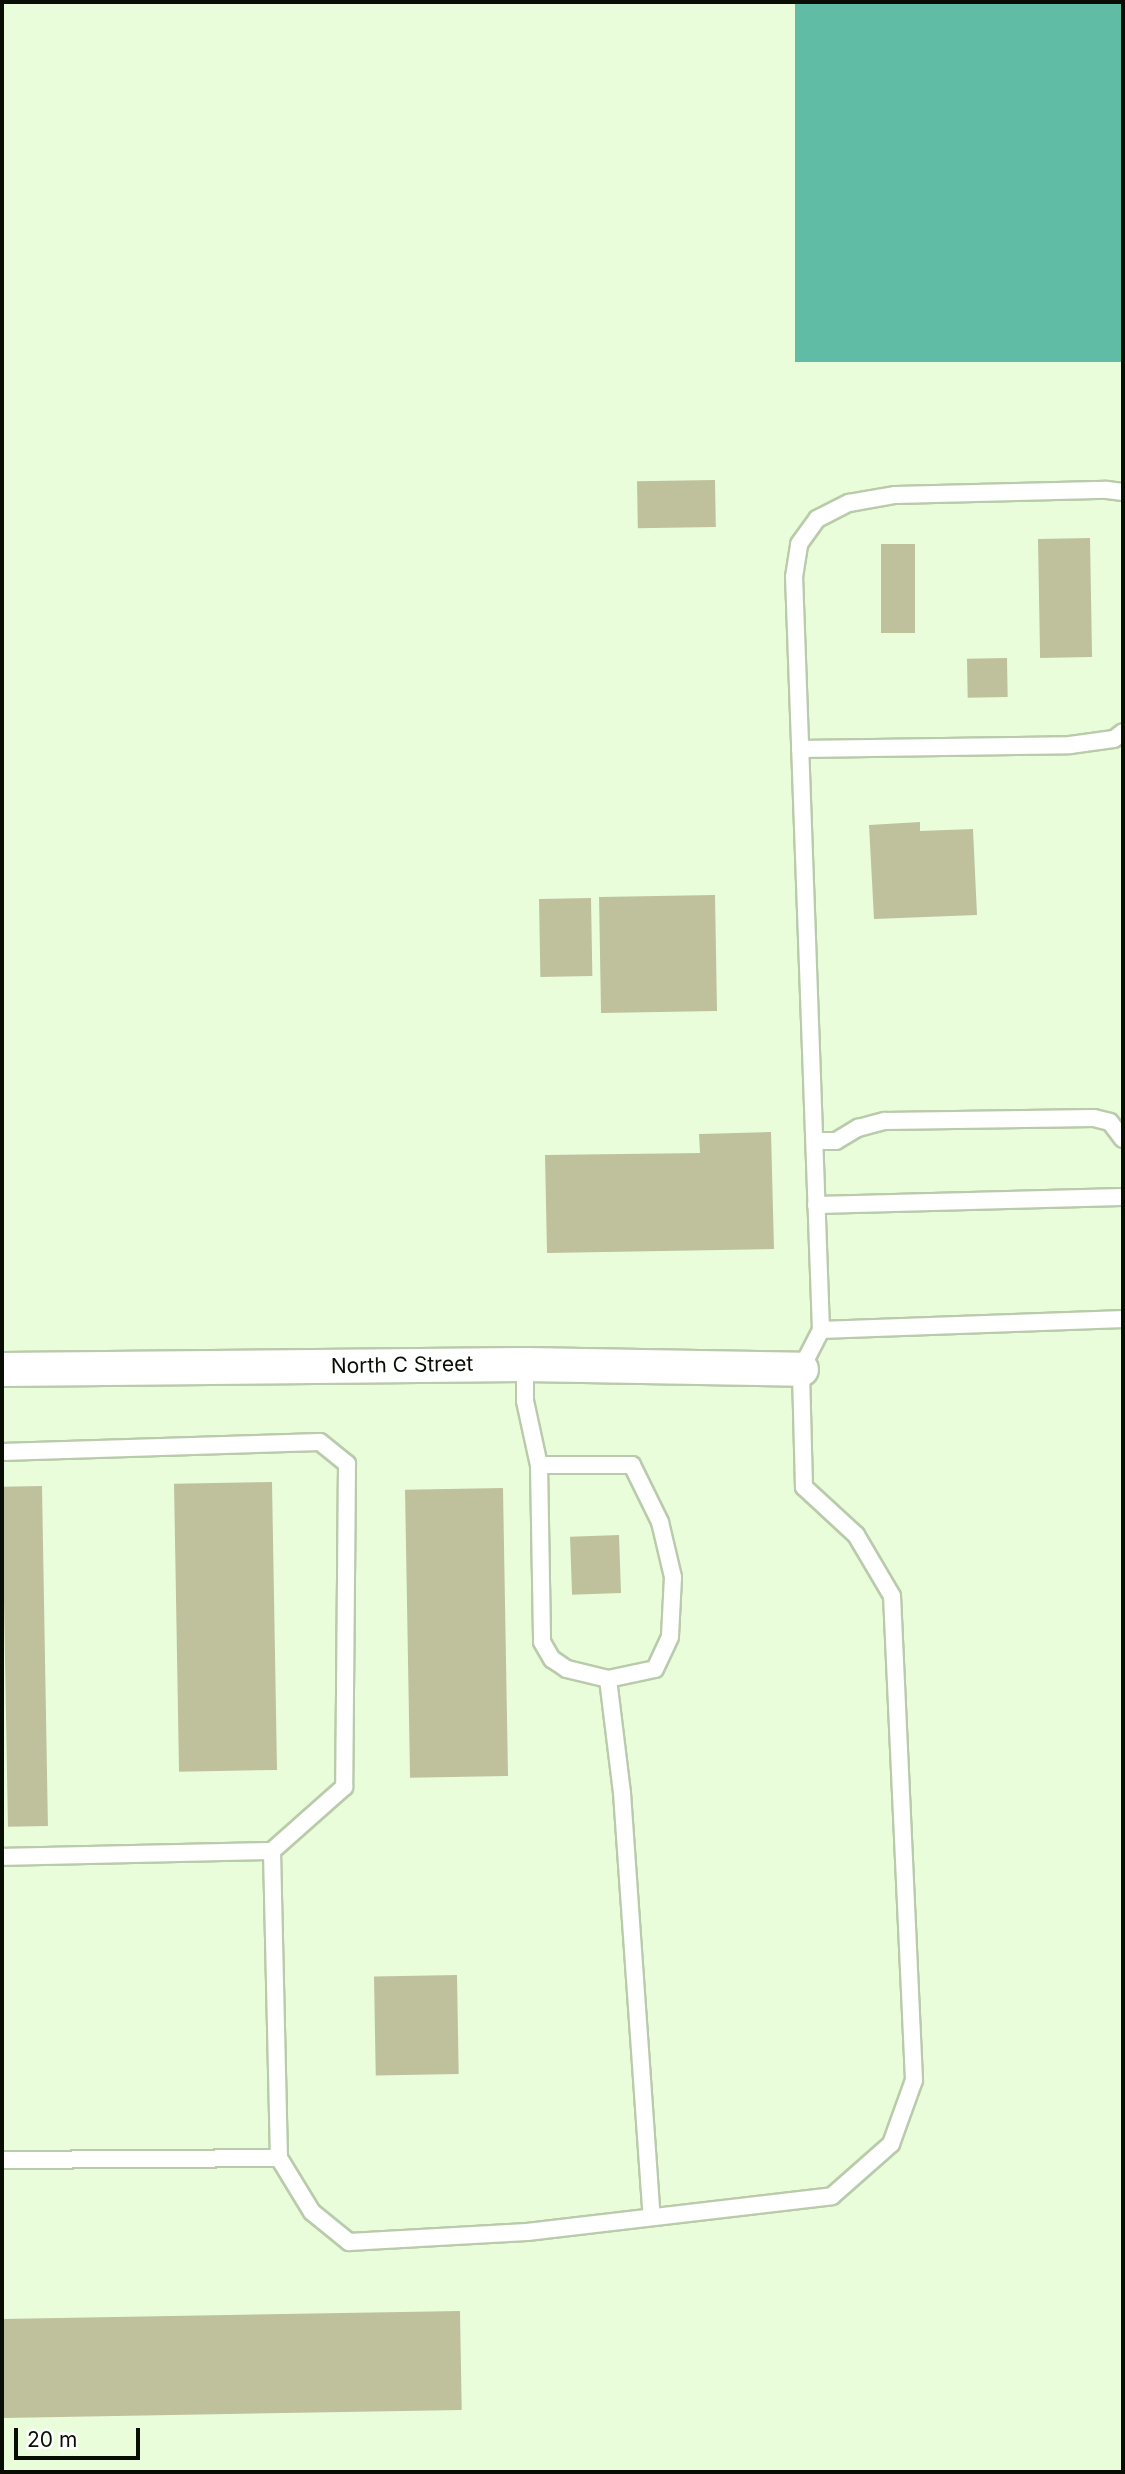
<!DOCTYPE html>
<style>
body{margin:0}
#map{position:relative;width:1125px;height:2474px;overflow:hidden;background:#eafddb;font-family:Inter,sans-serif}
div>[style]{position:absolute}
.water>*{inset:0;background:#61bca5;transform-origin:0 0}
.building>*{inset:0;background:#bfc19d;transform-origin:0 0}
.roads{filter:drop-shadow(2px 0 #b9cbab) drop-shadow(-2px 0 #b9cbab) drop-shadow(0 2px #b9cbab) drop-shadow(0 -2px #b9cbab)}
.lane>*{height:16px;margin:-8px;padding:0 8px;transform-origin:8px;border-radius:8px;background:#fff}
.street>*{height:33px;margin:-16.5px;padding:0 16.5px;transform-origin:16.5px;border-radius:16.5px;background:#fff}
span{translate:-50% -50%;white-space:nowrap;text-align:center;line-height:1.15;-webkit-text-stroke:5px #fff;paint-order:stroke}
.street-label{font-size:21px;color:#080e04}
.frame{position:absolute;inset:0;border:4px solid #080e04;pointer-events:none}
.scale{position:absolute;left:14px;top:2428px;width:126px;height:32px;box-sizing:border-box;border:4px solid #080e04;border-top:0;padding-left:9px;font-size:21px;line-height:24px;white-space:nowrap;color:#080e04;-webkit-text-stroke:5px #fff;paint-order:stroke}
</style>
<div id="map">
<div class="water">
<i style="left:795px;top:2px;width:328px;height:360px"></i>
</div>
<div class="building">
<i style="left:715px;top:480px;width:47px;height:78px;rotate:89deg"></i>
<i style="left:1090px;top:538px;width:119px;height:52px;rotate:89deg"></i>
<i style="left:881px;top:544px;width:34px;height:89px"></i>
<i style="left:1007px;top:658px;width:39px;height:40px;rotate:89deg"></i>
<i style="clip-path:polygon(920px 822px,920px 831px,973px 829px,977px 915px,874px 919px,869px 825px)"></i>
<i style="left:715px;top:895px;width:116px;height:116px;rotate:89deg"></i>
<i style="left:591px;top:898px;width:78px;height:52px;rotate:89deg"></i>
<i style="clip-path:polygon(771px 1132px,774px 1249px,547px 1253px,545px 1155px,700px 1153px,699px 1134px)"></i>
<i style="left:272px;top:1482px;width:288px;height:98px;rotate:89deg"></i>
<i style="left:42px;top:1486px;width:340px;height:40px;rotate:89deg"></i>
<i style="left:503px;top:1488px;width:288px;height:98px;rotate:89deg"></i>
<i style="left:619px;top:1535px;width:58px;height:49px;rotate:88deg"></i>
<i style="left:457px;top:1975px;width:99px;height:83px;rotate:89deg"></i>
<i style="left:460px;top:2311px;width:99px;height:458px;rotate:89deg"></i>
</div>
<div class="roads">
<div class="lane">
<i style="left:800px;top:749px;width:270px;rotate:-0.8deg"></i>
<i style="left:1070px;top:745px;width:44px;rotate:-7.8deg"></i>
<i style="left:1114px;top:739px;width:11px;rotate:-38deg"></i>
<i style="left:815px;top:1141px;width:21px"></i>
<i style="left:836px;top:1141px;width:26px;rotate:-31deg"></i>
<i style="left:858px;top:1128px;width:28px;rotate:-15deg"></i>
<i style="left:885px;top:1121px;width:209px;rotate:-0.8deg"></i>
<i style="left:1094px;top:1118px;width:16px;rotate:14deg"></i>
<i style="left:1110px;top:1122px;width:21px;rotate:53deg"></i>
<i style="left:816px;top:1205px;width:307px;rotate:-1.5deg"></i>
<i style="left:821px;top:1330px;width:302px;rotate:-2.1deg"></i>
<i style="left:525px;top:1364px;width:37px;rotate:90deg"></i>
<i style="left:525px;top:1401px;width:66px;rotate:77.7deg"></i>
<i style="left:539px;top:1465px;width:93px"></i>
<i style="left:632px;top:1465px;width:64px;rotate:63.8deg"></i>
<i style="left:660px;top:1522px;width:57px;rotate:76.7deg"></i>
<i style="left:673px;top:1577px;width:60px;rotate:92.9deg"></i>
<i style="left:670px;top:1637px;width:35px;rotate:115deg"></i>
<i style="left:655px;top:1669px;width:48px;rotate:168deg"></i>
<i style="left:608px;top:1679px;width:115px;rotate:83deg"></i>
<i style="left:622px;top:1793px;width:425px;rotate:86deg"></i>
<i style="left:2px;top:1452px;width:318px;rotate:-1.8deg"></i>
<i style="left:320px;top:1442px;width:35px;rotate:39deg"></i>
<i style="left:347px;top:1464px;width:323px;rotate:90.5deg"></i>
<i style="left:344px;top:1787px;width:96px;rotate:138.4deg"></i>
<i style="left:539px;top:1465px;width:177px;rotate:89deg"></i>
<i style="left:542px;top:1642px;width:20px;rotate:60deg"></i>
<i style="left:552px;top:1659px;width:18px;rotate:34deg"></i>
<i style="left:567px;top:1669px;width:42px;rotate:13.7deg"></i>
<i style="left:2px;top:1857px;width:270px;rotate:-1.3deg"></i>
<i style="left:272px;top:1851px;width:307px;rotate:88.7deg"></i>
<i style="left:2px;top:2160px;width:277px;rotate:-0.4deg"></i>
<i style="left:279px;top:2158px;width:63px;rotate:58.6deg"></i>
<i style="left:312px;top:2212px;width:48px;rotate:39deg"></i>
<i style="left:349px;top:2242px;width:178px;rotate:-3.2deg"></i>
<i style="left:527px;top:2232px;width:307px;rotate:-6.7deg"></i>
<i style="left:832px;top:2196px;width:79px;rotate:-41.4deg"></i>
<i style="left:891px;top:2144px;width:68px;rotate:-70.2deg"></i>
<i style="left:914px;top:2080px;width:484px;rotate:-92.6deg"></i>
<i style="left:892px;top:1596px;width:71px;rotate:-120.5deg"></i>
<i style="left:856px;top:1535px;width:71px;rotate:-137.3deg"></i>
<i style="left:804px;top:1487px;width:118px;rotate:-91.5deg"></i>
<i style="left:801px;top:1369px;width:44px;rotate:-62.9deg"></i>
<i style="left:821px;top:1330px;width:753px;rotate:-92.05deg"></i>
<i style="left:794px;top:577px;width:33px;rotate:-81deg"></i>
<i style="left:799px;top:544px;width:31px;rotate:-54deg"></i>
<i style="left:817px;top:519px;width:36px;rotate:-27deg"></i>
<i style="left:849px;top:503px;width:47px;rotate:-9.9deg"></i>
<i style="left:895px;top:495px;width:212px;rotate:-1.4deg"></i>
<i style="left:1107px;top:490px;width:16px;rotate:7deg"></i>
</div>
<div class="street">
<i style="left:2px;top:1369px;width:523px;rotate:-0.55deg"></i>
<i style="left:525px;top:1364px;width:276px;rotate:1deg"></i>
</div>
</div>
<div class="street-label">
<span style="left:402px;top:1365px;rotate:-1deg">North C Street</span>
</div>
<div class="frame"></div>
<div class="scale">20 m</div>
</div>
